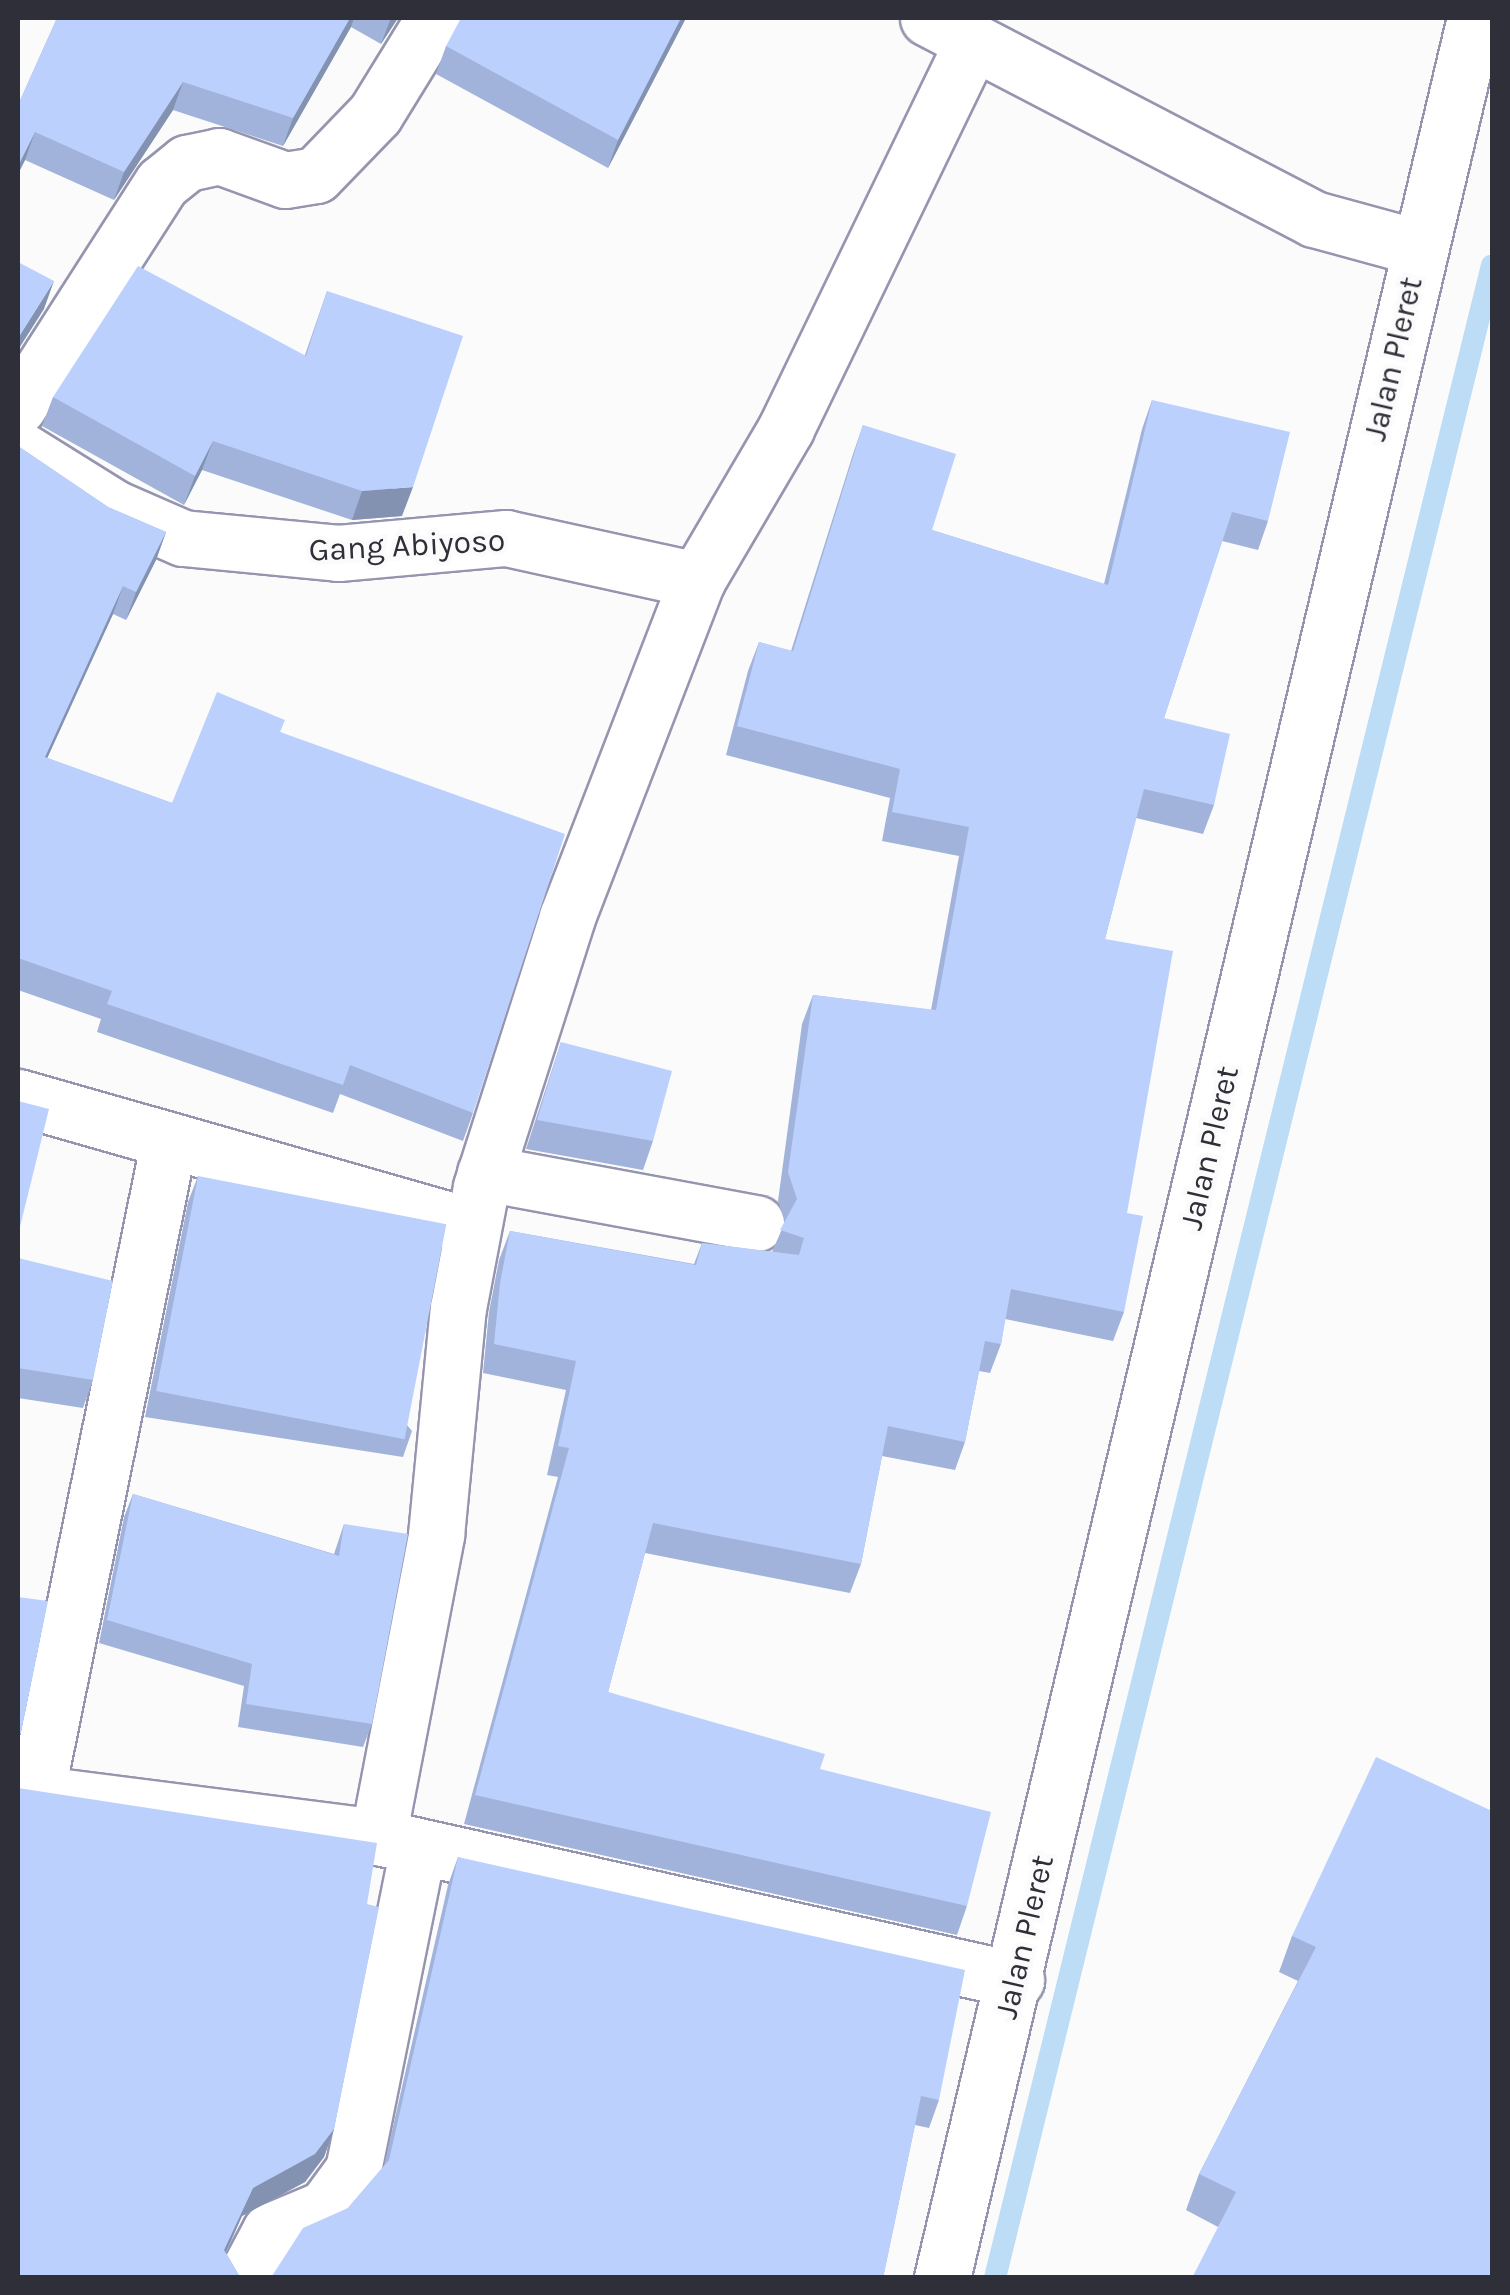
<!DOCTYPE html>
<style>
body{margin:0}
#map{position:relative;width:1510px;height:2295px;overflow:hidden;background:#fbfbfb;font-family:Karla,sans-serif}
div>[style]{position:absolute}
.stream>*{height:22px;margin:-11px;padding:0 11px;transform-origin:11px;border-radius:11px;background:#bdddf7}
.roads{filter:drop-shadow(2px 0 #9695b0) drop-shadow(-2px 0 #9695b0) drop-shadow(0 2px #9695b0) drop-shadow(0 -2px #9695b0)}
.minor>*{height:55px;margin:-27.5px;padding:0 27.5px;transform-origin:27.5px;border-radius:27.5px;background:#fff}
.major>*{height:55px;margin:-27.5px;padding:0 27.5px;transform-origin:27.5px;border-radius:27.5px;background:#fff}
.wall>*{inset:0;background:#a1b3da}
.shaded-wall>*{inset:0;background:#8392b1}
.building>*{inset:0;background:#bbd0fd;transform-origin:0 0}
span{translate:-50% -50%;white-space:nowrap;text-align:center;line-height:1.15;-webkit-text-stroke:9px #fbfbfb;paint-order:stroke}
.street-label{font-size:32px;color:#2f2f3a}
.frame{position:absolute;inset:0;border:20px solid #2f2f3a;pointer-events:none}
</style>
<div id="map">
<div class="stream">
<i style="left:995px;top:2278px;width:2073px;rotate:-76.13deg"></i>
</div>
<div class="roads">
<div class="minor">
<i style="left:928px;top:18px;width:435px;rotate:27.5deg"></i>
<i style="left:1314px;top:219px;width:110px;rotate:15.3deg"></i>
<i style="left:18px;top:407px;width:266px;rotate:-57.3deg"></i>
<i style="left:162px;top:183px;width:32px;rotate:-39deg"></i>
<i style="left:187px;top:163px;width:33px;rotate:-12deg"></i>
<i style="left:219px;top:156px;width:70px;rotate:20deg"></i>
<i style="left:285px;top:180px;width:31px;rotate:-9deg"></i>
<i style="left:316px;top:175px;width:85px;rotate:-46deg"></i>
<i style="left:375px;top:114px;width:113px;rotate:-58.4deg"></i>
<i style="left:18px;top:448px;width:113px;rotate:32deg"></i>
<i style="left:114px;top:508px;width:75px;rotate:23.5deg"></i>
<i style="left:183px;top:538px;width:156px;rotate:5.5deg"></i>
<i style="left:338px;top:553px;width:169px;rotate:-5.1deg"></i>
<i style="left:506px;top:538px;width:196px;rotate:12.4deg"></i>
<i style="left:18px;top:1097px;width:473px;rotate:15.9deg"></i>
<i style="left:485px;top:1173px;width:276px;rotate:10.5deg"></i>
<i style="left:18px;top:1791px;width:363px;rotate:7.3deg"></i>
<i style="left:378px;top:1837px;width:654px;rotate:12.63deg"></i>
<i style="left:36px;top:1794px;width:662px;rotate:-78.5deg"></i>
<i style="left:378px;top:1837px;width:308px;rotate:-79.1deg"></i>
<i style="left:436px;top:1535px;width:228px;rotate:-84.5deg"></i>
<i style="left:458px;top:1308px;width:123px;rotate:-79.2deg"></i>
<i style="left:481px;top:1187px;width:283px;rotate:-72.3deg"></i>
<i style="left:567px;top:917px;width:361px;rotate:-68.9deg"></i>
<i style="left:697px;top:580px;width:176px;rotate:-59.6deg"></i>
<i style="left:786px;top:428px;width:425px;rotate:-64.2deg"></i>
<i style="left:245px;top:2278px;width:53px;rotate:-62deg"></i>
<i style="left:270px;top:2231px;width:60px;rotate:-22.7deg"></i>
<i style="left:325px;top:2208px;width:47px;rotate:-53.6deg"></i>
<i style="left:353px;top:2170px;width:328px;rotate:-78.6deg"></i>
</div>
<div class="major">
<i style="left:942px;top:2278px;width:2322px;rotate:-76.73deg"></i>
</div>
</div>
<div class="wall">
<i style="clip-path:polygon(57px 18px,398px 18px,381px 44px,351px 27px,283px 146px,173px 110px,114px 200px,25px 160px,18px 174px,18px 105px)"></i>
<i style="clip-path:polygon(686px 18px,608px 168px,436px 74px,446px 46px)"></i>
<i style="clip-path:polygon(327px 291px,402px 516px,352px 520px,202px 470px,184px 505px,42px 426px,53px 397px,305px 355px)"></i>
<i style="clip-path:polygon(1152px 400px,1268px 521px,1258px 550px,1222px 541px,1164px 718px,1214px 805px,1203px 834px,1136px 818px,1105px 939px,1127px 1213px,1124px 1312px,1113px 1341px,1005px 1319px,1001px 1344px,990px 1373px,979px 1371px,965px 1442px,955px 1470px,882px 1456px,861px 1564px,850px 1593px,645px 1553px,608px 1692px,820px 1769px,967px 1906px,957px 1935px,464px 1824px,558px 1477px,547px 1475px,566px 1390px,483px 1373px,489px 1312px,499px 1260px,510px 1231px,694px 1264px,702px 1243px,772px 1252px,785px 1222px,778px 1201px,802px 1024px,813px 995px,931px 1010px,959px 856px,882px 841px,890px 798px,726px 755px,748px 671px,759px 642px,791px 651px,853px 454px,863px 425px,932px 530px,1104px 584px,1142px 429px)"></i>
<i style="clip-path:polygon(18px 446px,108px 507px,166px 532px,156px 560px,126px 620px,113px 614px,47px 758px,172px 803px,281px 732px,473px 1113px,463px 1141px,340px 1094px,333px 1113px,97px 1032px,101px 1019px,18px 990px)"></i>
<i style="clip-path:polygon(561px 1042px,653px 1141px,643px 1170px,526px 1149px)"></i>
<i style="clip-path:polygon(198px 1176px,412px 1431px,403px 1457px,145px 1417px,188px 1202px)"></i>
<i style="clip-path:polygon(18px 1258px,93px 1380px,83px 1408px,18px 1398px)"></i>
<i style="clip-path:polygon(133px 1494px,334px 1554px,344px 1524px,372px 1724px,363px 1747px,238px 1727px,244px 1686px,99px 1643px,124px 1517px)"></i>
<i style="clip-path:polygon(1492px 1811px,1218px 2227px,1186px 2210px,1199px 2174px,1298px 1981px,1279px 1972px,1292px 1936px)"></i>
<i style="clip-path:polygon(458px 1857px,939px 2100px,929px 2128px,915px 2125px,883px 2278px,18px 2278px,367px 1904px,334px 2129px,324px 2157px,305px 2182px,242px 2216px,226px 2253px,240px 2277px,272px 2276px,348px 2208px,384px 2166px,448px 1885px)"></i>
</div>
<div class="shaded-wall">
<i style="clip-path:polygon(350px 18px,354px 18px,351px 27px,283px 146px,293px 118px)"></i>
<i style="clip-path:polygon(391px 18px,398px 18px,381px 44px)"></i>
<i style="clip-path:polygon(681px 18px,686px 18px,608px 168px,618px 140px)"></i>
<i style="clip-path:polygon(183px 82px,173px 110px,114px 200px,124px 172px)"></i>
<i style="clip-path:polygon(35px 132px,25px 160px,18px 174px,18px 166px)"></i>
<i style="clip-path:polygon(54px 281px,44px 309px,18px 350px,18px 338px)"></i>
<i style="clip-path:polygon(213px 441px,202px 470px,184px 505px,195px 476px)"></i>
<i style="clip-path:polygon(413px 487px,402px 516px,352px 520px,362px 491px)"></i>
<i style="clip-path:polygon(166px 532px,156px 560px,126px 620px,136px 592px)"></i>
<i style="clip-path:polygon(123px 586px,113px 614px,35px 785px,45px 757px)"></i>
<i style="clip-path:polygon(334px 2129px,324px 2157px,305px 2182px,242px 2216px,214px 2278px,224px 2250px,253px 2188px)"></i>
</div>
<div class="building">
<i style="clip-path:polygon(57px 18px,350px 18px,293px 118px,183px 82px,124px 172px,35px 132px,18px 166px,18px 105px)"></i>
<i style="clip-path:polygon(461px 18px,681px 18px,618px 140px,446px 46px)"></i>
<i style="clip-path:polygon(18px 262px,54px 281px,18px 338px)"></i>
<i style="clip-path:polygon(138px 266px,306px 356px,327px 291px,463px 336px,413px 487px,362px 491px,213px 441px,195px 476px,53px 397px)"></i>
<i style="clip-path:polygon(1152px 400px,1290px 432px,1268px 521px,1232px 512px,1164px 718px,1230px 734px,1214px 805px,1144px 789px,1105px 939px,1173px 951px,1127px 1213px,1143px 1216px,1124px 1312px,1011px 1289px,1001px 1344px,985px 1341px,965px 1442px,888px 1426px,861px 1564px,653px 1523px,608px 1692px,825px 1754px,820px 1769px,991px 1812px,967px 1906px,475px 1795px,569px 1448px,558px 1446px,576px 1361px,494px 1344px,500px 1283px,510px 1231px,696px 1265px,702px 1243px,799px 1255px,804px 1238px,780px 1230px,797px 1199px,788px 1172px,813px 995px,936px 1010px,969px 827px,892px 812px,900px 769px,737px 726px,759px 642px,793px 651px,863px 425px,956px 454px,932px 530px,1108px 585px)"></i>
<i style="clip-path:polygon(18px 446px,108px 507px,166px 532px,136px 592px,123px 586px,45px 757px,172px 803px,217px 692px,285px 720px,280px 732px,565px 834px,473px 1113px,350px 1065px,343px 1085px,107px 1004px,112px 991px,18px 958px)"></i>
<i style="clip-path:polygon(561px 1042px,672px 1071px,653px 1141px,537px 1120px)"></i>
<i style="clip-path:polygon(18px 1101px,49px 1109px,18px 1235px)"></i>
<i style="left:198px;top:1176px;width:253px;height:219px;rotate:11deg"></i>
<i style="clip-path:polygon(18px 1258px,113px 1281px,93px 1380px,18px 1368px)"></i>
<i style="clip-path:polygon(133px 1494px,339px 1556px,344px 1524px,408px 1534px,372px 1724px,246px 1704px,252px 1664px,107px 1620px)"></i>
<i style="clip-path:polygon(18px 1597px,48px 1601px,21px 1733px,18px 1737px)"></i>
<i style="clip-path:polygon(1376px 1757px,1492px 1811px,1492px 2278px,1192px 2278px,1236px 2192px,1199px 2174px,1316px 1947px,1292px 1936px)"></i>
<i style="clip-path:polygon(18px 1788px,377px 1843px,367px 1904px,379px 1907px,334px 2129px,315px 2154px,253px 2188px,224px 2250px,240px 2277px,272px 2276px,303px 2228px,348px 2208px,389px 2160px,458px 1857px,965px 1970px,939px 2100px,921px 2096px,883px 2278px,18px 2278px)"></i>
</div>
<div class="street-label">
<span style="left:1394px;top:359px;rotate:-77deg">Jalan Pleret</span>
<span style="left:407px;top:546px;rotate:-3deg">Gang Abiyoso</span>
<span style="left:1210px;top:1148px;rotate:-77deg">Jalan Pleret</span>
<span style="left:1025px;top:1937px;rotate:-77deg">Jalan Pleret</span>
</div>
<div class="frame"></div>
</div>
